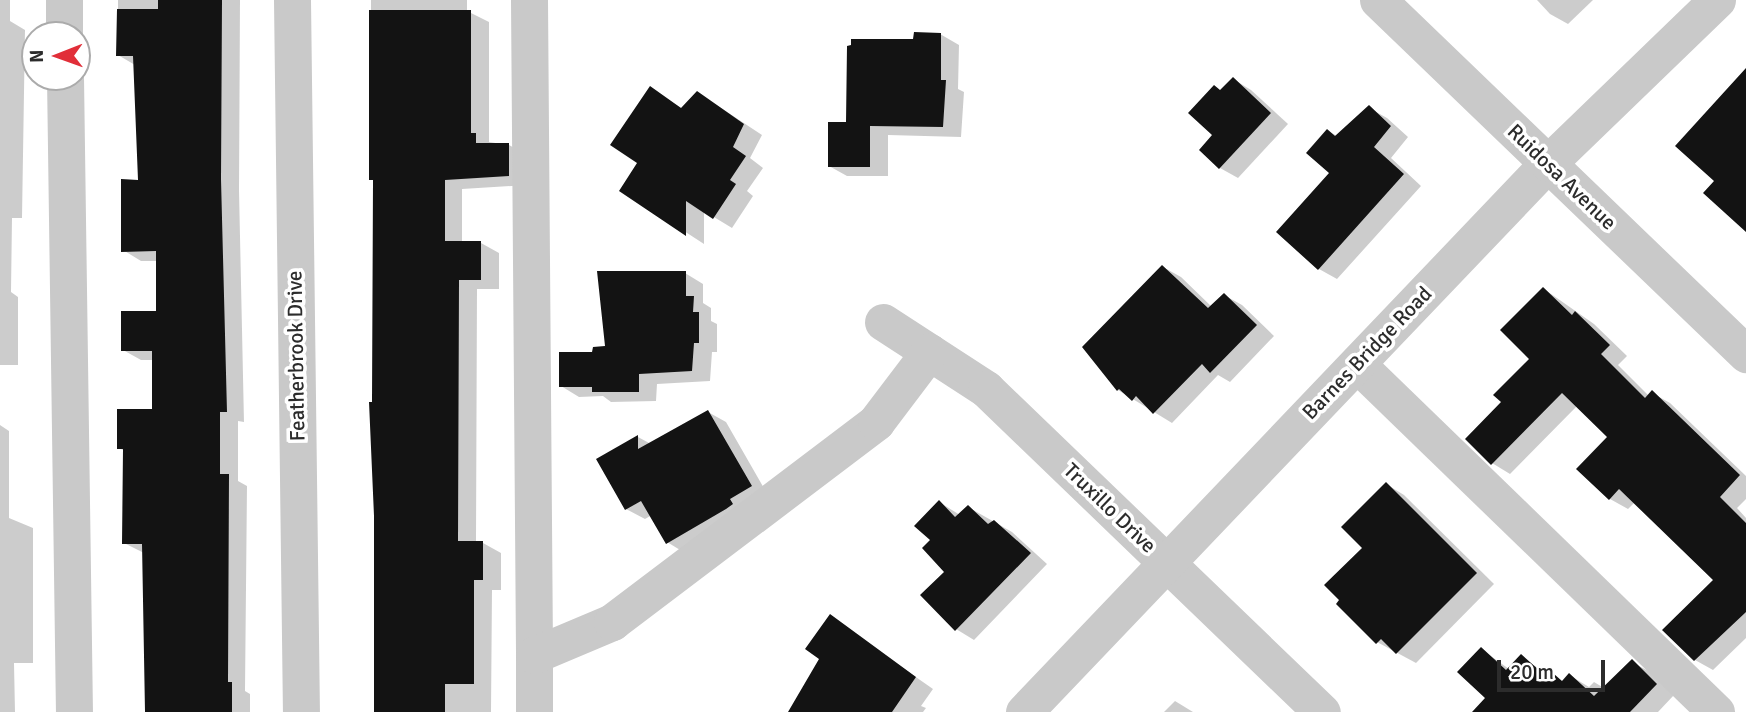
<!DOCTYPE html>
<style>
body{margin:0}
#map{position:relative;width:1746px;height:712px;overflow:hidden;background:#fff;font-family:Signika,sans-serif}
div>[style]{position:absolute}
.shadow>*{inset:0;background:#0003}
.building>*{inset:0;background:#131313}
.minor>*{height:37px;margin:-18.5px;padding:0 18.5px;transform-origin:18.5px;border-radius:18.5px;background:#c9c9c9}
span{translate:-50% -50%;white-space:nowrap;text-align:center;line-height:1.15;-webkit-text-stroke:7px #fff;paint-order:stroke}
.street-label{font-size:21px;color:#2c2c2c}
.north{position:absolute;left:21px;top:21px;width:70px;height:70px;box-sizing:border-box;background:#fff;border:2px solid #ababab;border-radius:50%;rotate:269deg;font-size:19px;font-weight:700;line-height:28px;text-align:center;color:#2c2c2c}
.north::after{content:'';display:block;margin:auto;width:24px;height:32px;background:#e12f39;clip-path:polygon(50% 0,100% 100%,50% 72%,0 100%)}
.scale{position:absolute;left:1497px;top:660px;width:108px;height:32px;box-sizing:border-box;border:4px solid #2c2c2c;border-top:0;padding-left:9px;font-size:21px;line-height:24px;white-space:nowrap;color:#2c2c2c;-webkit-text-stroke:5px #fff;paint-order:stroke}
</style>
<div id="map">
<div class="shadow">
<i style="clip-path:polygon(0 0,10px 0,10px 21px,25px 30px,22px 218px,12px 218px,11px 292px,18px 297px,18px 365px,0 365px)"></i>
<i style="clip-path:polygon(118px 0,240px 0,239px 190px,244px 422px,238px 421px,238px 481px,247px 486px,245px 691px,250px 694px,250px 712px,146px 712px,144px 553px,124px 543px,125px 451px,119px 448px,154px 411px,154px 360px,141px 360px,123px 350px,158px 313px,158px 261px,141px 261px,123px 250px,139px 181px,135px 65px,118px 55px)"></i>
<i style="clip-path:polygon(371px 0,467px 0,467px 11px,489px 22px,489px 142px,509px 145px,527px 155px,527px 185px,462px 189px,462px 243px,481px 243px,499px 253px,499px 289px,477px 289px,476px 542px,483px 543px,501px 553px,501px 590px,492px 590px,491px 712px,375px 712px,375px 181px,371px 179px)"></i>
<i style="clip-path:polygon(1537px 0,1593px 0,1568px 24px,1550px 14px)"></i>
<i style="clip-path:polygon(940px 34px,959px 45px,958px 89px,964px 92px,961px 137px,888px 135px,888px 176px,847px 176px,829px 166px,848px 124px,915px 41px)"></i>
<i style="clip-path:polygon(1233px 79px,1251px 90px,1288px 124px,1238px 178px,1220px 168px,1215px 135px,1222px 91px)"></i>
<i style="clip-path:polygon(650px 89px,683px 109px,715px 104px,762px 135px,750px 158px,763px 168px,747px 191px,753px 196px,732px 228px,704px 211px,704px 244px,621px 190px,640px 163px)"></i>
<i style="clip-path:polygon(1369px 108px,1387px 118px,1408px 137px,1391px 158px,1421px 186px,1337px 279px,1319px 269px,1331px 173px,1328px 131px,1337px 136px)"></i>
<i style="clip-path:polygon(1163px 267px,1181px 277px,1212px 307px,1224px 295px,1242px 305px,1274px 336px,1230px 382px,1218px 375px,1172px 423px,1118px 390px)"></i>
<i style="clip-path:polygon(685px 273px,703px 284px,703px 303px,711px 308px,711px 321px,717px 324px,717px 352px,712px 352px,710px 381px,657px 384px,656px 401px,611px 402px,603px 396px,579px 397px,561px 386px,594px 354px,607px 348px)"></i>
<i style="clip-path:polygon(1544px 289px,1594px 324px,1627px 356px,1618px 365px,1649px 396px,1652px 393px,1670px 403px,1746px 476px,1746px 499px,1737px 508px,1746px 518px,1746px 638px,1713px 670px,1695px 660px,1715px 580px,1635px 502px,1628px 509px,1610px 499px,1609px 437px,1577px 406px,1510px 474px,1492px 463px,1503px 402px,1532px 359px)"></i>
<i style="clip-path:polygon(708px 412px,726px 422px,769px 497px,685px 553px,667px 542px,652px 515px,645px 519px,626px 509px,598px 460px,638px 437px,651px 444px)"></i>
<i style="clip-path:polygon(0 425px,9px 431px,9px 518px,33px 528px,33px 663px,14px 663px,15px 712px,0 712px)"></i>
<i style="clip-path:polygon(1386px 484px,1404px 495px,1494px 584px,1416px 663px,1377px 642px,1364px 548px)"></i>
<i style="clip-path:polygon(939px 502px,960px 515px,968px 507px,1012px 532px,1047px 564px,974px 640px,956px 629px,946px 572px,932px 539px)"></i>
<i style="clip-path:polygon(830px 617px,933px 689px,921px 706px,926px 708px,923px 712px,801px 712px,821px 658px)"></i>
<i style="clip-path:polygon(1481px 649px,1509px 669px,1521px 656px,1552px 678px,1564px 682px,1569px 675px,1589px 687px,1594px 682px,1604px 688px,1632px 662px,1650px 672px,1674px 695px,1658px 712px,1474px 712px,1488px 698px)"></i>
<i style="clip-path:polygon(1175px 701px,1193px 712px,1164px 712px)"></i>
</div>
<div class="building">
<i style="clip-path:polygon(158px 0,222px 0,221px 179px,227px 412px,220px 412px,220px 474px,229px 474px,228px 682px,232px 682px,232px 712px,145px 712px,142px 544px,122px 544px,123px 449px,117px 449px,117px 409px,152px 409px,152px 351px,121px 351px,121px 311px,156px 311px,156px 251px,121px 252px,121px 179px,138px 180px,133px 56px,116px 56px,117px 9px,158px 9px)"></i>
<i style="clip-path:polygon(369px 10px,471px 10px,471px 133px,476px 133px,476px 143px,509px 143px,509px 176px,445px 180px,445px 241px,481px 241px,481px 280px,459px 280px,458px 541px,483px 541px,483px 580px,474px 580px,474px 684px,445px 684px,445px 712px,374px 712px,374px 516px,369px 402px,372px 402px,373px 180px,369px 180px)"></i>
<i style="clip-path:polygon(914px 32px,941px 33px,941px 80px,946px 80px,943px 127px,870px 126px,870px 167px,828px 167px,828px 122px,846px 122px,847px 46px,851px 45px,851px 39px,913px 39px)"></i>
<i style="clip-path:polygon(1746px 68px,1746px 232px,1703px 193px,1714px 181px,1675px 146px)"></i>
<i style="clip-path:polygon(1233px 77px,1271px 113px,1219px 169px,1199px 150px,1212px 135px,1188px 113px,1214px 85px,1220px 90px)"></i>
<i style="clip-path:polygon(650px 86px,681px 108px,697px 91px,744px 124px,733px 147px,746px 156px,730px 180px,736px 184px,713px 219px,686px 201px,686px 236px,619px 191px,637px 163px,610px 145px)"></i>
<i style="clip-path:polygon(1369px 105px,1391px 126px,1374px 147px,1404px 174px,1318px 270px,1276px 232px,1329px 173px,1306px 153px,1327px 129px,1335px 136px)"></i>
<i style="clip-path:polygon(1162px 265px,1208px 308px,1224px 293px,1257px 325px,1210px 373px,1202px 364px,1153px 414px,1136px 396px,1132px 401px,1119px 389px,1117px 391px,1082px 347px)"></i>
<i style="clip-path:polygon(597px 271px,686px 271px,686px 296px,694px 296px,693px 312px,699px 312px,699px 343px,694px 343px,692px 371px,639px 374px,639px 392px,592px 392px,592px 387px,559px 387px,559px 352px,592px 352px,593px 347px,605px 346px)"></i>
<i style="clip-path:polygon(1543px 287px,1572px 315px,1575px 311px,1610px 345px,1601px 354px,1645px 398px,1652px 390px,1740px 475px,1720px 497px,1746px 523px,1746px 612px,1694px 661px,1662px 630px,1713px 580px,1619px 489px,1609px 500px,1576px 469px,1607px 437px,1562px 393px,1491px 465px,1465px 439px,1501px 402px,1493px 395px,1529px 359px,1500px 330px)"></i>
<i style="clip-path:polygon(708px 410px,752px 486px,730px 499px,733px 504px,726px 509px,666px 544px,641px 501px,625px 510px,596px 459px,638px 435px,638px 449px)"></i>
<i style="clip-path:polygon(1386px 482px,1477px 573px,1396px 654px,1381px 639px,1376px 644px,1336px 604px,1339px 600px,1324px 585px,1362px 548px,1341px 527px)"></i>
<i style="clip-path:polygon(939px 500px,955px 517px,968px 505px,988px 524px,994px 520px,1031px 553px,955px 631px,920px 595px,944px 572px,922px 548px,930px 540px,914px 526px)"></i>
<i style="clip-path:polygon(830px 614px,916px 677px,892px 712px,788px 712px,819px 659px,805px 649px)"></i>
<i style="clip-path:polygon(1481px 647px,1506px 670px,1521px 654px,1549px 679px,1554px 674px,1562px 681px,1569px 673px,1594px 696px,1632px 659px,1657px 684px,1630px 712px,1472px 712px,1485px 698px,1457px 672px)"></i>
</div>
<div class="minor">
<i style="left:64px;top:0;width:35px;rotate:90deg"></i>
<i style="left:292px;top:0;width:712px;rotate:89.28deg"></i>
<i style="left:529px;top:0;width:655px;rotate:89.56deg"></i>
<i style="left:1378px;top:0;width:511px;rotate:43.89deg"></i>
<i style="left:65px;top:77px;width:635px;rotate:89.19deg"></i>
<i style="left:883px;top:322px;width:123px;rotate:33deg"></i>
<i style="left:986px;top:389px;width:466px;rotate:43.9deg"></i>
<i style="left:1357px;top:364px;width:500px;rotate:44.1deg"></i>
<i style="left:534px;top:712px;width:57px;rotate:-90deg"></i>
<i style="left:534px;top:655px;width:85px;rotate:-22.9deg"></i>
<i style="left:612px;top:622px;width:331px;rotate:-37.1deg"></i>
<i style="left:876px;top:422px;width:88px;rotate:-52.9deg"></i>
<i style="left:1024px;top:712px;width:759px;rotate:-46.33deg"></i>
<i style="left:1548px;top:163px;width:235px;rotate:-44deg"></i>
</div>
<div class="street-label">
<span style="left:1562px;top:177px;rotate:44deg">Ruidosa Avenue</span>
<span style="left:1367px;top:353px;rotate:-46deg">Barnes Bridge Road</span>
<span style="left:296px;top:356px;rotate:-91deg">Featherbrook Drive</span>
<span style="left:1110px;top:508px;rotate:44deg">Truxillo Drive</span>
</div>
<div class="north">N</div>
<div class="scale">20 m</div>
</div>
